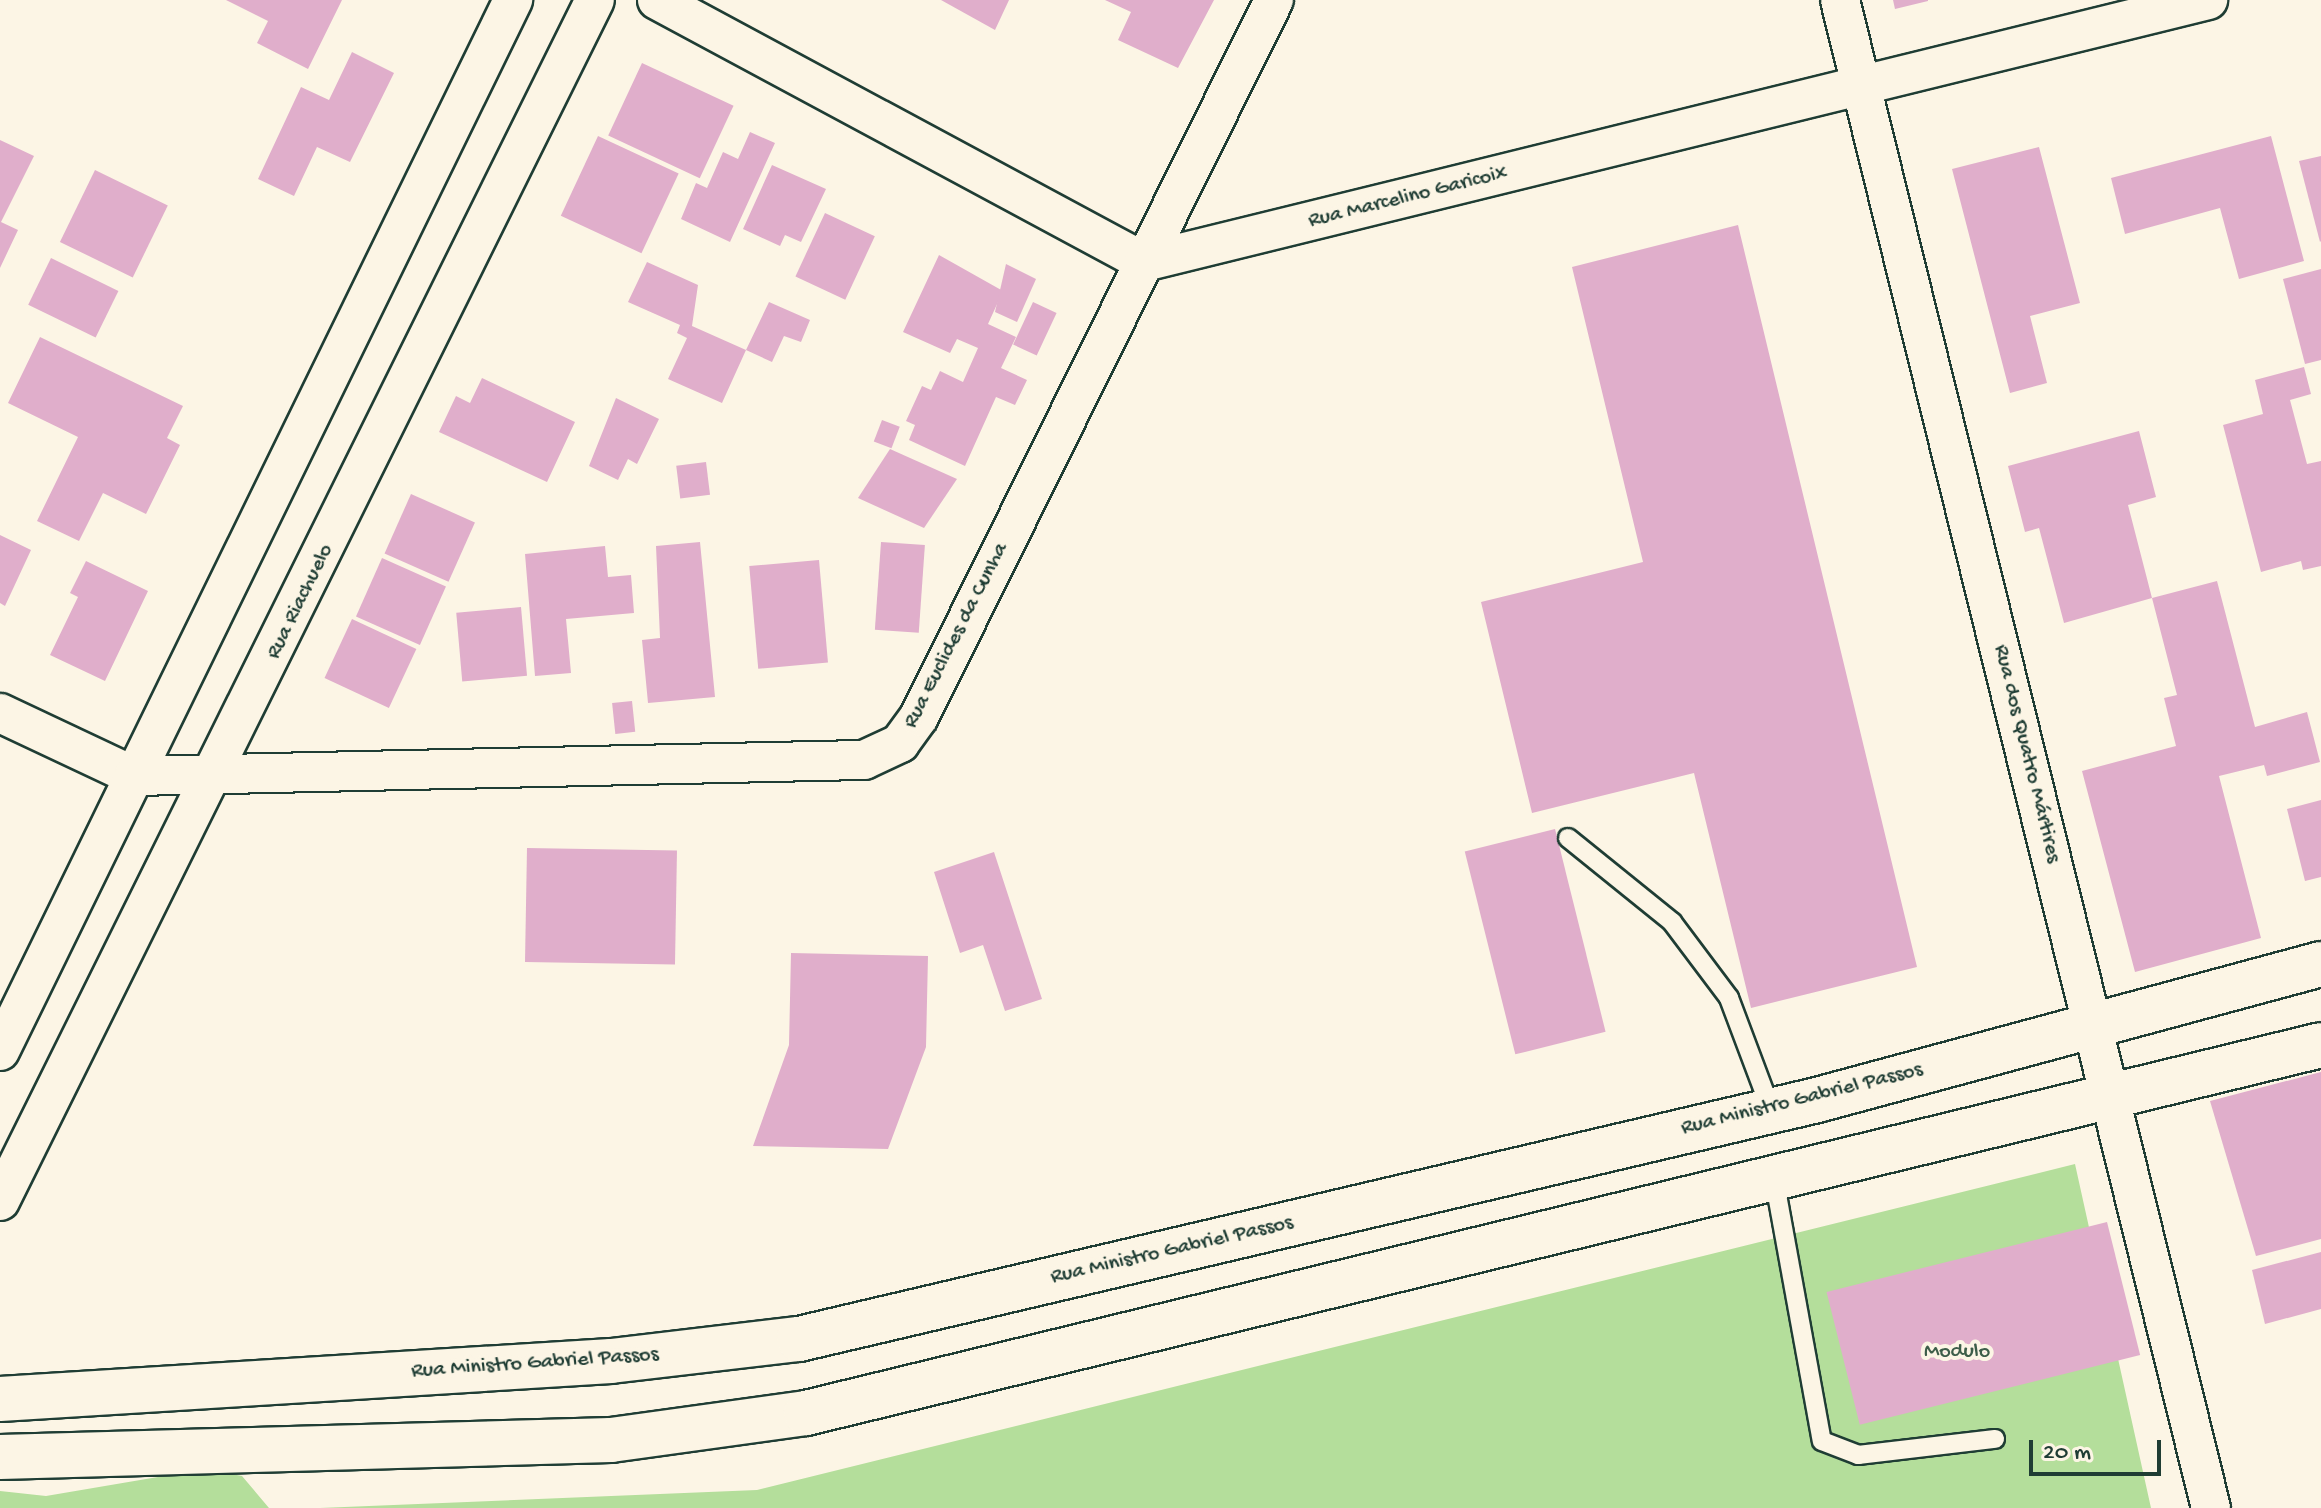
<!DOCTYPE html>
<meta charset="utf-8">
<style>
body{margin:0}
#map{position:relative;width:2321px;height:1508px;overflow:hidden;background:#fcf5e5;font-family:"Gochi Hand",sans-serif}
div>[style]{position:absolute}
.green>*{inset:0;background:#b4de9b}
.building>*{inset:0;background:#e0aecb;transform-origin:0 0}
.roads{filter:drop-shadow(2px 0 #1f3d34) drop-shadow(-2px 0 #1f3d34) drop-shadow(0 2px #1f3d34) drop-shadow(0 -2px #1f3d34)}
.lane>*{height:18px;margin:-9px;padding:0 9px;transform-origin:9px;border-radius:9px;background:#fcf5e5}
.street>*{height:38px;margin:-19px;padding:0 19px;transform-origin:19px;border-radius:19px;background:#fcf5e5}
.secondary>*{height:44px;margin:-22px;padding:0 22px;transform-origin:22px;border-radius:22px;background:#fcf5e5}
span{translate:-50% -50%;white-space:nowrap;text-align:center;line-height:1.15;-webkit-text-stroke:8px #fcf5e5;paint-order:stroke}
.street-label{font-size:22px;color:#1f3d34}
.park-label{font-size:22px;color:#3d5d49}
.scale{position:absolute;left:2029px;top:1440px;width:132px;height:36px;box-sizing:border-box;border:4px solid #1f3d34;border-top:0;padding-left:10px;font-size:24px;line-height:28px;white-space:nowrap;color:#1f3d34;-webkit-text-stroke:6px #fcf5e5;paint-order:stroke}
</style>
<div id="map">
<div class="green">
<i style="clip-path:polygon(2075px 1164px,2151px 1508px,320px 1508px,757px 1490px)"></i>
<i style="clip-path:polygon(205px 1469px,242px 1476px,269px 1508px,0 1508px,0 1491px,46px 1496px)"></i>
</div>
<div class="building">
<i style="clip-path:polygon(226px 0,342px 0,308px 69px,257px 43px,268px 21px)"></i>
<i style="clip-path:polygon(941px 0,1009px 0,995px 30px)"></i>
<i style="clip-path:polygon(1105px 0,1214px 0,1178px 68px,1118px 40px,1131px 12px)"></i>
<i style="clip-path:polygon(1893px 0,1928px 0,1928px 1px,1895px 9px)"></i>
<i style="clip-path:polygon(352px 52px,394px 73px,350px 162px,317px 147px,294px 196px,258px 179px,301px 87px,329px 100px)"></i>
<i style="left:642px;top:63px;width:101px;height:80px;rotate:25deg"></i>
<i style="clip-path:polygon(750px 132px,775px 143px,730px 242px,681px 219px,696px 183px,707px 188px,723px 152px,738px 159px)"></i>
<i style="left:598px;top:136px;width:89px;height:88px;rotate:25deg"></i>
<i style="clip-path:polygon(2271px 136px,2304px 261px,2239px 279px,2220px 208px,2125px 234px,2111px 178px)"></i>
<i style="clip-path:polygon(0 140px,34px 156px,1px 222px,18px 230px,0 268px)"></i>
<i style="clip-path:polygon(2039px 147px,2080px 303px,2030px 316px,2047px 383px,2010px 393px,1952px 169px)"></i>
<i style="clip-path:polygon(2321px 156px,2321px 241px,2320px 242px,2299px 161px)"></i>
<i style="clip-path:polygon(772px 165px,826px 189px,801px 242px,785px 235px,780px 246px,743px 229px)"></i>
<i style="left:95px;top:170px;width:81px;height:80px;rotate:26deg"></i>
<i style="left:825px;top:213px;width:55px;height:70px;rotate:25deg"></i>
<i style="clip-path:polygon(1738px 225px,1917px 967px,1751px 1008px,1694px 773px,1532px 813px,1481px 602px,1643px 562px,1572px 267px)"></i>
<i style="clip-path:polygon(939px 255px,1003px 291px,988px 324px,1016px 337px,1001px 368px,1027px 380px,1015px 405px,996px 397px,965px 466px,909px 440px,915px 425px,906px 421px,922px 386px,931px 390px,940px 371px,963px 382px,978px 348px,957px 339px,950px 353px,903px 332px)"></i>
<i style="left:51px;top:258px;width:75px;height:52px;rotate:26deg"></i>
<i style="clip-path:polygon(647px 262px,698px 285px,692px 326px,746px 350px,769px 302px,810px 320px,801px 342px,784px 336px,772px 362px,746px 350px,722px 403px,668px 379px,687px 338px,677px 333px,680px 325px,628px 302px)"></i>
<i style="clip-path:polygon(1006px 264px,1036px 279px,1017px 322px,995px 312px)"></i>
<i style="clip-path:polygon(2321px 269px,2321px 360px,2305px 364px,2283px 279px)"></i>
<i style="left:1033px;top:302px;width:26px;height:47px;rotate:25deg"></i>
<i style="clip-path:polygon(40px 337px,183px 406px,167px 438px,180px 445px,146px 514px,103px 493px,79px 541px,37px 521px,78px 437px,8px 403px)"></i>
<i style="clip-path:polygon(2304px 367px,2311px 394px,2290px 400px,2307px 464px,2321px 461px,2321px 566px,2303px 570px,2301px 561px,2261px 572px,2223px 425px,2263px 414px,2255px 380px)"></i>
<i style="clip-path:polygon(482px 378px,575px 422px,547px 482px,439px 432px,456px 396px,470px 403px)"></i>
<i style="clip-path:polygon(616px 398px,659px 419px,637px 464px,628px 459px,618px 480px,589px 466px)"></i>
<i style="left:882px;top:420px;width:19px;height:23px;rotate:21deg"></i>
<i style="clip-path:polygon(2139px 431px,2156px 497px,2128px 505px,2152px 598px,2064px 623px,2039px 528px,2025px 532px,2008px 466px)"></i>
<i style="clip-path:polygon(890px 449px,957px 479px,924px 528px,858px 498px)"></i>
<i style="left:706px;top:462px;width:33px;height:30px;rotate:83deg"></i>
<i style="left:411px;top:494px;width:70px;height:65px;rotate:24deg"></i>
<i style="clip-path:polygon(0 535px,31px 550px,5px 606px,0 603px)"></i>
<i style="clip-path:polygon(700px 542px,715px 697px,648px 703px,642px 640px,660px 638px,656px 546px)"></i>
<i style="left:881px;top:542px;width:44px;height:88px;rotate:4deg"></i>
<i style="clip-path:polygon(605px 546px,608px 577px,631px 575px,634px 613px,566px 619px,571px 673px,535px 676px,525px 554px)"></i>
<i style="left:382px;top:558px;width:70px;height:64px;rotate:24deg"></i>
<i style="left:819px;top:560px;width:103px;height:70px;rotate:85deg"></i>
<i style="clip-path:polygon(86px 561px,148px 591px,105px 681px,50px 655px,78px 597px,70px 593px)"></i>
<i style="clip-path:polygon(2217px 581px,2255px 727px,2307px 712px,2320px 762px,2267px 776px,2264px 765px,2219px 776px,2261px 938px,2135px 972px,2082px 771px,2176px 746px,2164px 698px,2177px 695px,2152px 598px)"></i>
<i style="left:521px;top:607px;width:69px;height:65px;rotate:85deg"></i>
<i style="left:352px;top:619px;width:71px;height:65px;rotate:25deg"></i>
<i style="left:632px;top:701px;width:31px;height:20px;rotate:84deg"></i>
<i style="clip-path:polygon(2321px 800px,2321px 877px,2305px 881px,2287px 809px)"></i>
<i style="left:1555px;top:829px;width:209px;height:93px;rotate:76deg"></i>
<i style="left:527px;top:848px;width:150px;height:114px;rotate:1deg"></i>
<i style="clip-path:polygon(994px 852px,1042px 999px,1005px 1011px,983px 945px,960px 953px,934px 872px)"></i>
<i style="clip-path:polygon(791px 953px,928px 956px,926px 1047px,888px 1149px,753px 1146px,789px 1045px)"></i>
<i style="clip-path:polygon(2321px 1072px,2321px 1239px,2256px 1256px,2210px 1101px)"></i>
<i style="left:2107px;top:1222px;width:137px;height:289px;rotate:76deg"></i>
<i style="clip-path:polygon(2321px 1252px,2321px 1309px,2265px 1324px,2252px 1270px)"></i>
</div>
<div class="roads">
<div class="lane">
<i style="left:1568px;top:838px;width:134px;rotate:38.9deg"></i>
<i style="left:1672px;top:922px;width:95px;rotate:53.1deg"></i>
<i style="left:1729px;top:998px;width:120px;rotate:69.4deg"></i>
<i style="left:1774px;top:1178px;width:267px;rotate:79.7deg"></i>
<i style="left:1822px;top:1441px;width:39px;rotate:21deg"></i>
<i style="left:1858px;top:1455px;width:138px;rotate:-6.7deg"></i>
</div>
<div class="street">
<i style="left:657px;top:0;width:553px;rotate:28.28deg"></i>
<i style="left:1144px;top:262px;width:1096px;rotate:-13.83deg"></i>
<i style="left:1840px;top:0;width:1553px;rotate:76.18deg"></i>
<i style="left:0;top:713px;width:148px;rotate:25.2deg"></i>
<i style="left:134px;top:776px;width:730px;rotate:-1.26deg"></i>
<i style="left:864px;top:760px;width:40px;rotate:-25deg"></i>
<i style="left:900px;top:743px;width:32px;rotate:-54deg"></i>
<i style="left:919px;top:717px;width:800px;rotate:-63.66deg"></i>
<i style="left:0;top:1051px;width:1170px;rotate:-63.98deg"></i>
<i style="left:0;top:1201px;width:1340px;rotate:-63.65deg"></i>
</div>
<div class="secondary">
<i style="left:0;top:1399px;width:612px;rotate:-3.56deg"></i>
<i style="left:611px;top:1361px;width:189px;rotate:-6.7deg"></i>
<i style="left:799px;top:1339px;width:1046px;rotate:-13.21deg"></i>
<i style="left:1817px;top:1100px;width:522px;rotate:-15.1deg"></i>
<i style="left:0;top:1457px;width:611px;rotate:-1.59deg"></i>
<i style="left:611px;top:1440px;width:197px;rotate:-7.9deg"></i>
<i style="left:806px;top:1413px;width:1559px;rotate:-13.65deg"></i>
</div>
</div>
<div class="street-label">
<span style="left:1408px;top:198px;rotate:-14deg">Rua Marcelino Garicoix</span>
<span style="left:301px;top:602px;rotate:-64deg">Rua Riachuelo</span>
<span style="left:957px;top:636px;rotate:-63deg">Rua Euclides da Cunha</span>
<span style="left:2026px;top:754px;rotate:76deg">Rua dos Quatro Mártires</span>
<span style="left:1802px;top:1100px;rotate:-14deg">Rua Ministro Gabriel Passos</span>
<span style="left:1172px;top:1251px;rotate:-13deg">Rua Ministro Gabriel Passos</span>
<span style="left:535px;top:1364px;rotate:-4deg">Rua Ministro Gabriel Passos</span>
</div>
<div class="park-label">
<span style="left:1957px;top:1353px">Modulo</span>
</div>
<div class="scale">20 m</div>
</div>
